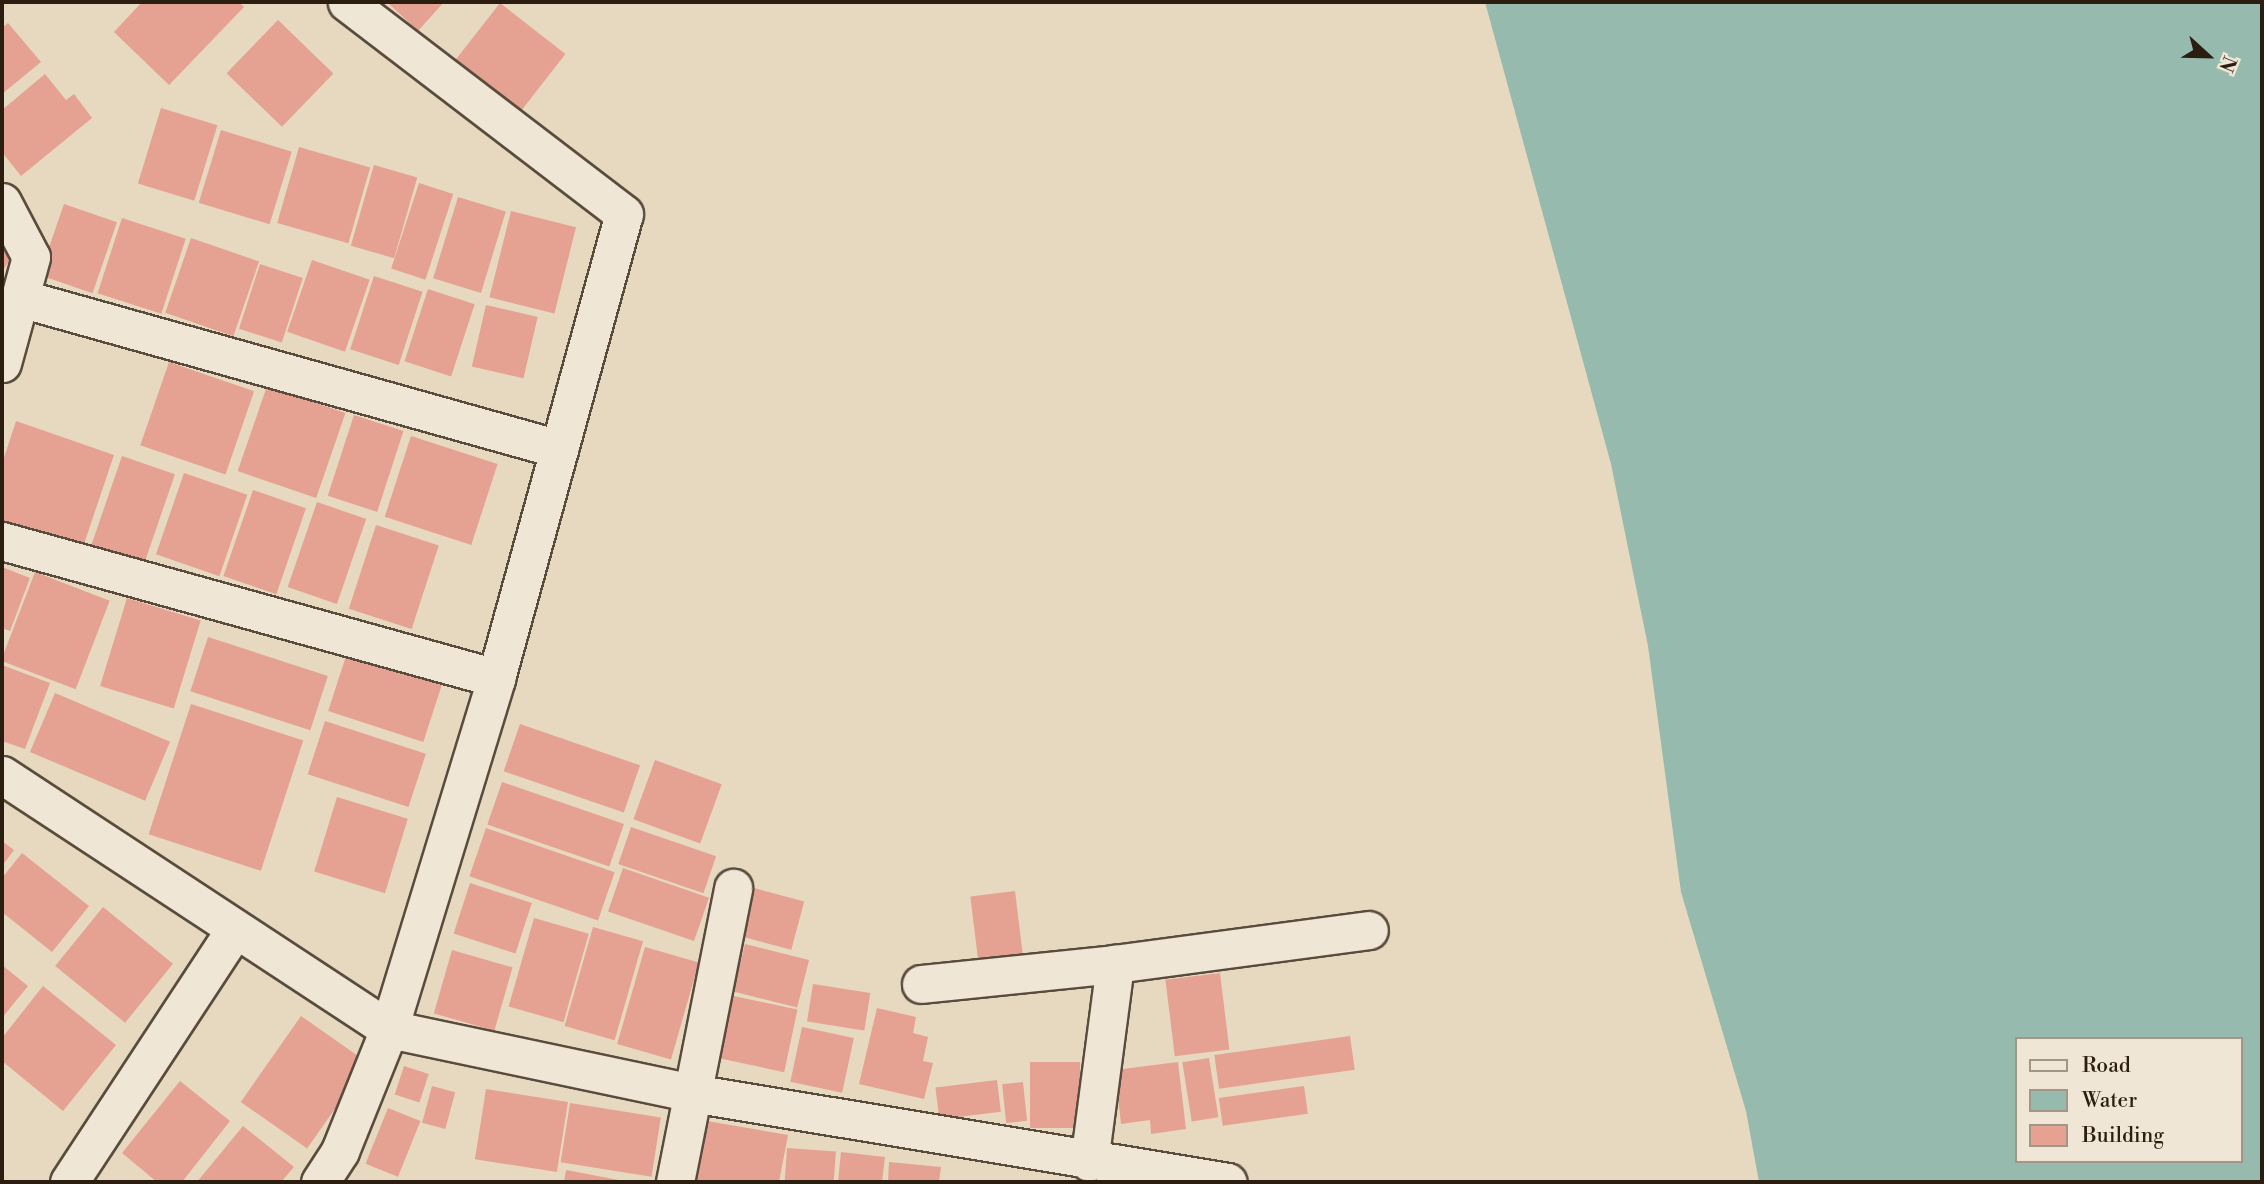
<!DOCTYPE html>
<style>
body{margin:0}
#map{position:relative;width:2264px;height:1184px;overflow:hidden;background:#e6d9c0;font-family:"Libre Bodoni",serif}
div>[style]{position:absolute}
.water>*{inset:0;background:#97baae}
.building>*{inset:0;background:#e5a192;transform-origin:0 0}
.roads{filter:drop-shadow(2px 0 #5a4c3d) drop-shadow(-2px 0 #5a4c3d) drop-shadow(0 2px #5a4c3d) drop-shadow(0 -2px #5a4c3d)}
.minor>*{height:37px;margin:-18.5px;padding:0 18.5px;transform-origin:18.5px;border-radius:18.5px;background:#efe6d6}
span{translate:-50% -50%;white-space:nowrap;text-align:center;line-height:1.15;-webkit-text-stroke:5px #efe6d6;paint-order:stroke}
.frame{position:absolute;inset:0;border:4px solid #2c1d11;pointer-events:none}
.legend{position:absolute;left:2015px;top:1037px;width:228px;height:126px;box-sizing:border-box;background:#efe6d6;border:2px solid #a19687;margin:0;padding:9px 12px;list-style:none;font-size:21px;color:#2c1d11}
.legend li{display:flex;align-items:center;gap:14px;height:35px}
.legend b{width:35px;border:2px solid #a19687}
.north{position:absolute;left:2173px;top:21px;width:70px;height:70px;-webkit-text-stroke:5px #efe6d6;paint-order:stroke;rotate:112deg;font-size:19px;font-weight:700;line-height:28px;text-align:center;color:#2c1d11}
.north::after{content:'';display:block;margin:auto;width:24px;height:32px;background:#2c1d11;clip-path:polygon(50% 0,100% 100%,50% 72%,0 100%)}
</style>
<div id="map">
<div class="water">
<i style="clip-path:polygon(evenodd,1485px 2px,2262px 2px,2262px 1182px,1759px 1182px,1746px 1111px,1681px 892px,1648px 646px,1611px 464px,1485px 2px,2017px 1039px,2241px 1039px,2241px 1161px,2017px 1161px,2017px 1039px)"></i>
</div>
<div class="building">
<i style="clip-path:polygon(142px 2px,239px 2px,244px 7px,169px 85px,114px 32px)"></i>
<i style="clip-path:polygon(387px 2px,444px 2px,418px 31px)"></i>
<i style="left:500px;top:3px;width:83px;height:82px;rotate:38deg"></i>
<i style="left:278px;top:20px;width:77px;height:74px;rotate:44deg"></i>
<i style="clip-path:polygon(8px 23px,41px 62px,2px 94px,2px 28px)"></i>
<i style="clip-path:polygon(45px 74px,66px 100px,74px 94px,92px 118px,21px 176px,2px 152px,2px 110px)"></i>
<i style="left:161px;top:108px;width:59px;height:79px;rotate:17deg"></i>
<i style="left:221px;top:130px;width:74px;height:76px;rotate:17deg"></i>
<i style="left:299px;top:147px;width:74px;height:79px;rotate:16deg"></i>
<i style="left:374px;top:165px;width:45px;height:84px;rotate:16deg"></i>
<i style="left:419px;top:183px;width:36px;height:90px;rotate:18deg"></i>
<i style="left:458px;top:197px;width:50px;height:85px;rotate:17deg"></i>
<i style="left:64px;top:204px;width:56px;height:75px;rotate:19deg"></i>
<i style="left:511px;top:211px;width:67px;height:89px;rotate:14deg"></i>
<i style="left:122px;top:218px;width:67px;height:79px;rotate:18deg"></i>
<i style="left:191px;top:238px;width:72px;height:79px;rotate:19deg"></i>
<i style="clip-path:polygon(2px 240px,17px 251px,2px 271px)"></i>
<i style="left:312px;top:260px;width:61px;height:76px;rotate:19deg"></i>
<i style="left:260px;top:264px;width:45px;height:68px;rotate:18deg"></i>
<i style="left:374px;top:276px;width:51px;height:77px;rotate:18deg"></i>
<i style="left:428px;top:289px;width:49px;height:76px;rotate:18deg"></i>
<i style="left:486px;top:305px;width:53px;height:63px;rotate:13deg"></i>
<i style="left:169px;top:362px;width:90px;height:88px;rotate:19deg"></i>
<i style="left:267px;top:386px;width:83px;height:90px;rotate:19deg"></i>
<i style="left:354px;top:415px;width:52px;height:85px;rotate:18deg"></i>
<i style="clip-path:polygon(16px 421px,114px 455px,82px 550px,2px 522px,2px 464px)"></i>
<i style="left:411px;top:436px;width:91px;height:85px;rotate:18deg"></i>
<i style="left:122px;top:456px;width:56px;height:97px;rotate:19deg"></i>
<i style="left:184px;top:473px;width:67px;height:86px;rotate:19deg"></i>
<i style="left:253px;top:490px;width:56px;height:91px;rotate:19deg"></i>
<i style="left:317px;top:502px;width:52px;height:90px;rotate:19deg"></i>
<i style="left:376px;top:525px;width:66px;height:88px;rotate:18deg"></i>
<i style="clip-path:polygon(2px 567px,30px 578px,10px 631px,2px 628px)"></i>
<i style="left:35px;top:572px;width:80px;height:95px;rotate:21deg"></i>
<i style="left:127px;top:598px;width:77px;height:92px;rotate:17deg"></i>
<i style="left:208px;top:637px;width:126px;height:57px;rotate:18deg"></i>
<i style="left:347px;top:653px;width:100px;height:61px;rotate:18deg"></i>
<i style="clip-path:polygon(2px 665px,50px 683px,25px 749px,2px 741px)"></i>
<i style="left:55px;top:693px;width:125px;height:64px;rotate:23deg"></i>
<i style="left:191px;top:704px;width:118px;height:137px;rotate:18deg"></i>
<i style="left:325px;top:721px;width:106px;height:56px;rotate:18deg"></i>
<i style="left:520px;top:724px;width:127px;height:50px;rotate:19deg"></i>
<i style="left:655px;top:760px;width:71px;height:63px;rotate:20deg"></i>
<i style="left:502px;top:782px;width:129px;height:45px;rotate:19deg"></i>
<i style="left:337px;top:797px;width:74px;height:78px;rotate:17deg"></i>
<i style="left:631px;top:827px;width:90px;height:39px;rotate:19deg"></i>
<i style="left:486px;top:828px;width:136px;height:51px;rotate:19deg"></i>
<i style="clip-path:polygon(2px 841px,14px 850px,2px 866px)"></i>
<i style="clip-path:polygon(22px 853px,89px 906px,52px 952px,2px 912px,2px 878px)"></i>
<i style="left:623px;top:868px;width:91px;height:46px;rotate:19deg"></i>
<i style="left:470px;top:883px;width:65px;height:53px;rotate:18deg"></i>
<i style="left:754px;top:888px;width:52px;height:50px;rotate:15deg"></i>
<i style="left:1015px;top:891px;width:74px;height:45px;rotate:83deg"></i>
<i style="left:103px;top:907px;width:90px;height:76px;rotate:39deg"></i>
<i style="left:534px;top:918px;width:57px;height:92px;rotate:16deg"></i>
<i style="left:593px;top:927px;width:52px;height:103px;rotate:16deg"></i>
<i style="left:745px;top:944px;width:66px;height:49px;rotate:14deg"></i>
<i style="left:645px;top:947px;width:56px;height:101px;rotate:16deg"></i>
<i style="left:452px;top:950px;width:63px;height:66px;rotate:16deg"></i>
<i style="clip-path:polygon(2px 965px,28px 986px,2px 1018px)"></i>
<i style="left:1220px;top:973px;width:77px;height:55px;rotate:83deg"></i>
<i style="left:813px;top:984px;width:58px;height:38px;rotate:9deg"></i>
<i style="clip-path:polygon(43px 986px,116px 1045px,63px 1111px,2px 1061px,2px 1038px)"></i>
<i style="left:729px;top:995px;width:70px;height:64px;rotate:12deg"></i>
<i style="clip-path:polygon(877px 1008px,916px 1017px,913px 1033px,928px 1037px,923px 1061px,933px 1063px,924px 1099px,859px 1084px)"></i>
<i style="left:301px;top:1016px;width:81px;height:105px;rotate:35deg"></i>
<i style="left:802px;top:1027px;width:53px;height:56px;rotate:12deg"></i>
<i style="left:1350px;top:1036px;width:34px;height:137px;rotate:82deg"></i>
<i style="left:1209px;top:1058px;width:60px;height:27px;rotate:81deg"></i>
<i style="left:1030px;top:1062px;width:50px;height:66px"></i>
<i style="clip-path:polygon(1178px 1062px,1186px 1129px,1151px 1134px,1150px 1120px,1121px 1124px,1115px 1070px)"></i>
<i style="left:404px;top:1066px;width:26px;height:30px;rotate:18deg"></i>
<i style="left:997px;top:1080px;width:32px;height:62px;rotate:83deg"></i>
<i style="clip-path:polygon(180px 1081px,230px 1121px,182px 1182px,157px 1182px,122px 1153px)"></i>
<i style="left:1023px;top:1082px;width:39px;height:21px;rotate:84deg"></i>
<i style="left:432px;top:1086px;width:24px;height:38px;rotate:15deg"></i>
<i style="left:1304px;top:1086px;width:28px;height:86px;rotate:82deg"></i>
<i style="left:486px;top:1089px;width:83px;height:71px;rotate:9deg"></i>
<i style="left:570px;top:1103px;width:92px;height:60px;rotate:9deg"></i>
<i style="left:388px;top:1108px;width:35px;height:60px;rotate:22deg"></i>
<i style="clip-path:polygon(701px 1120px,788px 1135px,779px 1182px,690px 1182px)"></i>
<i style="clip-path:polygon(243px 1126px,294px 1167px,281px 1182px,197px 1182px)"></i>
<i style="left:787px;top:1148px;width:49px;height:34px;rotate:4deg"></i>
<i style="clip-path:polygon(841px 1152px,885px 1157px,882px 1182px,838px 1182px)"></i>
<i style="clip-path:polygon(889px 1162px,941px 1167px,939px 1182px,888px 1182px)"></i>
<i style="clip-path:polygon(566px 1170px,624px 1181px,624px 1182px,564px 1182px)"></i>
</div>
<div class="roads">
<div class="minor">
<i style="left:2px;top:202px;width:62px;rotate:62.2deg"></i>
<i style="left:31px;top:257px;width:110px;rotate:105.3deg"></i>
<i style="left:20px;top:298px;width:560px;rotate:15.65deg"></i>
<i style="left:2px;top:541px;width:513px;rotate:15.5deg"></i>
<i style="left:2px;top:775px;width:463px;rotate:33.3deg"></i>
<i style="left:389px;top:1029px;width:310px;rotate:11.9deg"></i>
<i style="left:692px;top:1093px;width:543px;rotate:9.43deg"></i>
<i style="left:921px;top:984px;width:195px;rotate:-5.9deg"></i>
<i style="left:1089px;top:1162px;width:200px;rotate:-82.5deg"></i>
<i style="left:1115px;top:964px;width:256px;rotate:-7.6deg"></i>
<i style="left:69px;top:1182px;width:300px;rotate:-56.7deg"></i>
<i style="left:320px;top:1182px;width:37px;rotate:-57deg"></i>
<i style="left:340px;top:1151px;width:131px;rotate:-68.1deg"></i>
<i style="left:389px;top:1029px;width:367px;rotate:-73deg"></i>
<i style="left:496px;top:678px;width:481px;rotate:-74.6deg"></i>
<i style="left:624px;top:214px;width:349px;rotate:-142.6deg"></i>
<i style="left:675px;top:1182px;width:300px;rotate:-78.8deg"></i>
</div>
</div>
<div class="frame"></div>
<ul class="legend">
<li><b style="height:9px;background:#efe6d6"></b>Road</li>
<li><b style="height:19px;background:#97baae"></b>Water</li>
<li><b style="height:19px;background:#e5a192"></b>Building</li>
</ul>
<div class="north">N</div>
</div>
